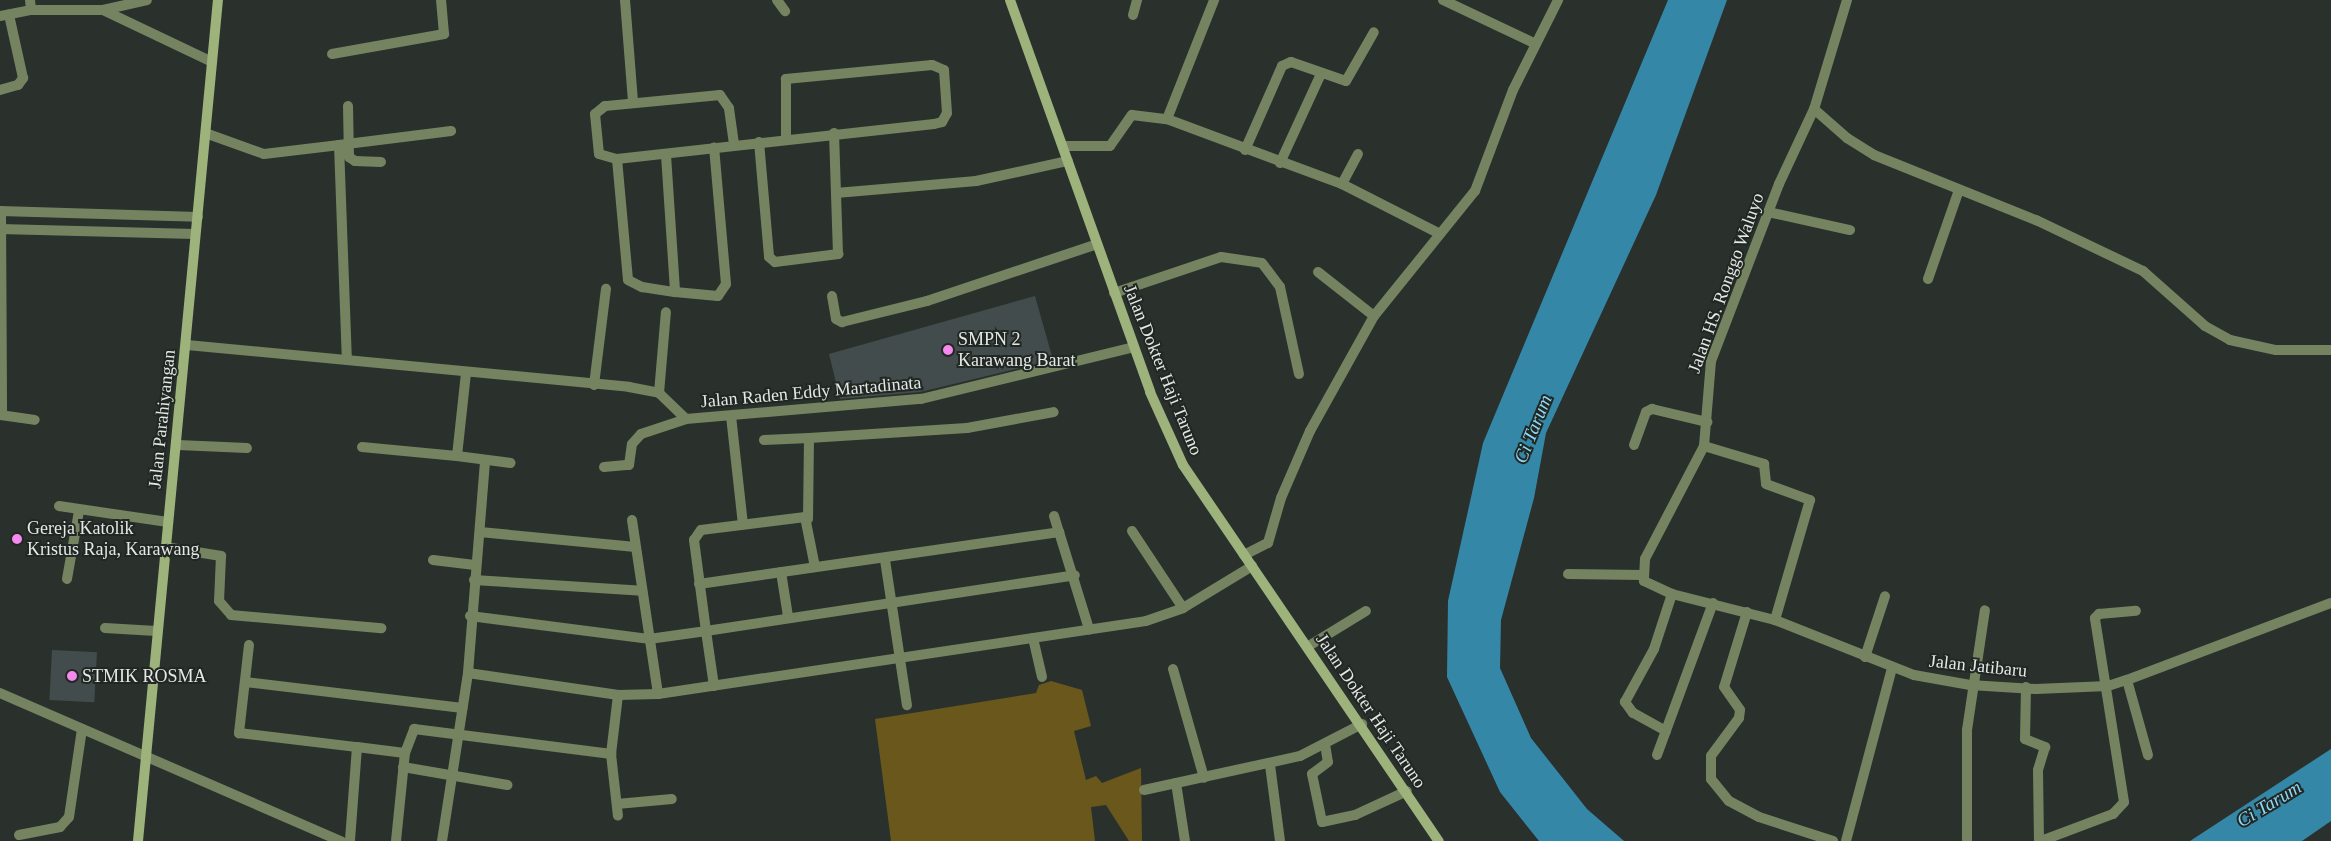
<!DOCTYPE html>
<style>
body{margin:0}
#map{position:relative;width:2331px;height:841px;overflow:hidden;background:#2a312d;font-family:"Times New Roman",serif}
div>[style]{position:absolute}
.green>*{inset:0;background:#69571c}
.water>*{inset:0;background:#3587a7}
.building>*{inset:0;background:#434c4c;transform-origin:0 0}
.street>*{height:10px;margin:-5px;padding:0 5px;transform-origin:5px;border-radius:5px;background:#768361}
.secondary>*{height:10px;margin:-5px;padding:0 5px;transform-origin:5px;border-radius:5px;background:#9eb27c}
.dots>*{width:14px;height:14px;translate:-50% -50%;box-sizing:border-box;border:2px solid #212723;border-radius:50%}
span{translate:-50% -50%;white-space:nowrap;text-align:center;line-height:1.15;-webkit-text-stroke:4px #212723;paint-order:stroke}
.street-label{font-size:18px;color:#e4e8e6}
.poi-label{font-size:18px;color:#e4e8e6}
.left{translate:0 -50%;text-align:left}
.water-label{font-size:19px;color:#8dd8f8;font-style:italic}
</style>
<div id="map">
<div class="green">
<i style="clip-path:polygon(1051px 681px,1082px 690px,1091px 726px,1074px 731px,1086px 780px,1096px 776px,1102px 783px,1141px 768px,1142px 841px,1129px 841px,1106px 805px,1091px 807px,1095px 841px,891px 841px,875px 719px,1036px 693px,1039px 685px)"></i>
</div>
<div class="water">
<i style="clip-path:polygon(1668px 0,1727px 0,1656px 195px,1546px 433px,1534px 498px,1501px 620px,1500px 668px,1531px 738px,1587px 809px,1624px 841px,1539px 841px,1500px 792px,1447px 677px,1448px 601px,1483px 443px)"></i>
<i style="clip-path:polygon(2331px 749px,2331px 821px,2302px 841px,2190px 841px)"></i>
</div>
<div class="building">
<i style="clip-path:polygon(1035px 296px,1053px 360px,920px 392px,840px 399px,829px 354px)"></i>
<i style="left:52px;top:650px;width:45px;height:50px;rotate:3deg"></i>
</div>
<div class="street">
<i style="left:30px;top:0;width:10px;rotate:84deg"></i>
<i style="left:625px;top:0;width:102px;rotate:85.5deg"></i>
<i style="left:777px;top:0;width:14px;rotate:54deg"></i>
<i style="left:1443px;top:0;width:101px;rotate:25.3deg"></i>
<i style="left:1847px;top:0;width:114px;rotate:106.8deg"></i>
<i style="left:1814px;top:109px;width:83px;rotate:115deg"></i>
<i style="left:1779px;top:184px;width:190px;rotate:111deg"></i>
<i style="left:1711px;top:361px;width:85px;rotate:94.7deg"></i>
<i style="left:1704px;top:446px;width:127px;rotate:117.6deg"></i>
<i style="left:1645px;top:559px;width:22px;rotate:93deg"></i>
<i style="left:1644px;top:581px;width:31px;rotate:25deg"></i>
<i style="left:1672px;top:594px;width:106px;rotate:14.2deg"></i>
<i style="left:1775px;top:620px;width:149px;rotate:21.6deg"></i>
<i style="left:1914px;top:675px;width:57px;rotate:10.1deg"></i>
<i style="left:1970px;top:685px;width:66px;rotate:3.5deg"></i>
<i style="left:2036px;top:689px;width:72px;rotate:-2.4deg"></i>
<i style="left:2108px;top:686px;width:20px;rotate:-18deg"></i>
<i style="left:2127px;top:680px;width:218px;rotate:-20.7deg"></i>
<i style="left:103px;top:10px;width:121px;rotate:25.5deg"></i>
<i style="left:1133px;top:15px;width:16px;rotate:-75deg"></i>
<i style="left:0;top:16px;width:32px;rotate:-11deg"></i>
<i style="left:31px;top:10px;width:72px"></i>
<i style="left:103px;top:10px;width:45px;rotate:-12.8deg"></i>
<i style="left:332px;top:54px;width:114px;rotate:-10.1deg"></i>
<i style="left:444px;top:34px;width:34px;rotate:-95deg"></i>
<i style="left:0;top:90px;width:19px;rotate:-16deg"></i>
<i style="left:18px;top:85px;width:9px;rotate:-54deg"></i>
<i style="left:23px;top:78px;width:65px;rotate:-102.5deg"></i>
<i style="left:348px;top:106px;width:51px;rotate:88.9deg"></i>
<i style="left:349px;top:157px;width:7px;rotate:34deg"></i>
<i style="left:355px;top:161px;width:26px;rotate:2deg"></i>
<i style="left:1814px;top:109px;width:44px;rotate:41.3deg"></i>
<i style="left:1847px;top:138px;width:32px;rotate:32deg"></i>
<i style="left:1874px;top:155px;width:175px;rotate:21.9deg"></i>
<i style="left:2036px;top:220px;width:119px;rotate:25.5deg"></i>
<i style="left:2143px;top:271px;width:83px;rotate:41.6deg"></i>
<i style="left:2205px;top:326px;width:29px;rotate:29deg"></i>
<i style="left:2230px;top:340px;width:47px;rotate:12.3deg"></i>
<i style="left:2276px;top:350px;width:55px"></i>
<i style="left:1167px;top:119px;width:128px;rotate:-68.4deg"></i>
<i style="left:834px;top:133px;width:60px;rotate:88.1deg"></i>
<i style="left:836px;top:193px;width:141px;rotate:-4.9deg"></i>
<i style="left:976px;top:181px;width:94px;rotate:-12.3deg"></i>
<i style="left:208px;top:134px;width:59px;rotate:19.7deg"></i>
<i style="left:264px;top:154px;width:76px;rotate:-6.8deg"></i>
<i style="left:339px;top:145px;width:215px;rotate:87.9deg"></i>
<i style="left:759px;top:142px;width:115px;rotate:85deg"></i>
<i style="left:769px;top:257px;width:8px;rotate:40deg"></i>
<i style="left:775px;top:262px;width:64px;rotate:-7.2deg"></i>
<i style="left:838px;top:254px;width:61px;rotate:-91.9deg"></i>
<i style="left:734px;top:144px;width:36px;rotate:-98deg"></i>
<i style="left:729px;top:108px;width:16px;rotate:-125deg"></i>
<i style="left:720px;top:95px;width:116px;rotate:174.5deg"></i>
<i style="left:605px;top:106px;width:13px;rotate:141deg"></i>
<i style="left:595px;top:114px;width:40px;rotate:84.3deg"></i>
<i style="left:599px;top:154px;width:19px;rotate:16deg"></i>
<i style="left:617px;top:159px;width:319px;rotate:-6.3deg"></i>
<i style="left:934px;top:124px;width:8px;rotate:-14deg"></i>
<i style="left:942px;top:122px;width:10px;rotate:-61deg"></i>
<i style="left:947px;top:113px;width:43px;rotate:-94deg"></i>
<i style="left:944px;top:70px;width:13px;rotate:-157deg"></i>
<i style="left:932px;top:65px;width:147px;rotate:174.5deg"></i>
<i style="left:786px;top:79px;width:60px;rotate:90deg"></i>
<i style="left:339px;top:145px;width:113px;rotate:-7.1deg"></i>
<i style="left:1063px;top:146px;width:47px"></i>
<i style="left:1110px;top:146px;width:38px;rotate:-55deg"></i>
<i style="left:1132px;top:115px;width:35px;rotate:7deg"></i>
<i style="left:1167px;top:119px;width:187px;rotate:20.4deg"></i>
<i style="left:1342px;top:184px;width:108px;rotate:27deg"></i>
<i style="left:1245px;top:150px;width:92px;rotate:-66.2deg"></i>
<i style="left:1282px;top:66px;width:10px;rotate:-24deg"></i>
<i style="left:1291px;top:62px;width:58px;rotate:19.1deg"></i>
<i style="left:1346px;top:81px;width:56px;rotate:-60.3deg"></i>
<i style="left:666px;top:155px;width:137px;rotate:86.2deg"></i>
<i style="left:675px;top:292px;width:43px;rotate:5.3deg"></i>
<i style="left:718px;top:296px;width:14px;rotate:-56deg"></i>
<i style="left:726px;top:284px;width:137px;rotate:-95deg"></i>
<i style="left:617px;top:159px;width:121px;rotate:84.8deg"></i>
<i style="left:628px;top:280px;width:16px;rotate:27deg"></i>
<i style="left:642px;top:287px;width:33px;rotate:9deg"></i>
<i style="left:1280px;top:163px;width:96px;rotate:-65.3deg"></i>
<i style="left:1342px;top:184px;width:34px;rotate:-62deg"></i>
<i style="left:0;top:211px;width:198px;rotate:1.7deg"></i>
<i style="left:1px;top:211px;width:204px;rotate:89.7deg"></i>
<i style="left:1768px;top:212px;width:84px;rotate:12.4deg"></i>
<i style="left:0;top:229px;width:195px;rotate:1.5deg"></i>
<i style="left:1318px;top:272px;width:71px;rotate:38.2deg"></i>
<i style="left:1928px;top:279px;width:94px;rotate:-70.8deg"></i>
<i style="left:1114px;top:293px;width:113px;rotate:-18.6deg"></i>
<i style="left:1221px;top:257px;width:41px;rotate:8.3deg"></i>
<i style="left:1262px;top:263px;width:30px;rotate:53deg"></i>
<i style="left:1280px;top:287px;width:89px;rotate:77.7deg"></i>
<i style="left:832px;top:296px;width:23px;rotate:80deg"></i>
<i style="left:836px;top:319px;width:7px;rotate:27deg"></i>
<i style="left:842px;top:322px;width:88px;rotate:-13.9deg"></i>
<i style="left:927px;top:301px;width:179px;rotate:-18.5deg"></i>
<i style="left:187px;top:345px;width:444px;rotate:5.4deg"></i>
<i style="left:629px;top:387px;width:31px;rotate:11deg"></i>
<i style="left:659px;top:393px;width:37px;rotate:44deg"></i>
<i style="left:466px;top:373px;width:83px;rotate:96.2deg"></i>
<i style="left:457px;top:456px;width:54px;rotate:7.4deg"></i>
<i style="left:594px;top:385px;width:97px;rotate:-82.9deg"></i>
<i style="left:659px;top:393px;width:81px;rotate:-85.1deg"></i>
<i style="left:0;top:415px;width:35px;rotate:8deg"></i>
<i style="left:731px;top:416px;width:109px;rotate:83.7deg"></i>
<i style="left:809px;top:438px;width:158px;rotate:-3.6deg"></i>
<i style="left:967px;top:428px;width:88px;rotate:-10.4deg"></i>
<i style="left:764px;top:440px;width:45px;rotate:-2.5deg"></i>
<i style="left:809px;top:438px;width:81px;rotate:90.7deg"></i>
<i style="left:178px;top:445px;width:69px;rotate:2.5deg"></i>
<i style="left:1634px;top:445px;width:35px;rotate:-70deg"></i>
<i style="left:1646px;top:412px;width:7px;rotate:-27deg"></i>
<i style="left:1652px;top:409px;width:57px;rotate:13.3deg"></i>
<i style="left:1704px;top:446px;width:63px;rotate:16.7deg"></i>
<i style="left:1764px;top:464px;width:20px;rotate:84deg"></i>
<i style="left:1766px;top:484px;width:47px;rotate:20deg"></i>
<i style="left:1810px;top:500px;width:125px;rotate:106.3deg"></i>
<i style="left:362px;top:447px;width:95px;rotate:5.4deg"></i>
<i style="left:604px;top:467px;width:25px;rotate:-5deg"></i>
<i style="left:629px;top:465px;width:21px;rotate:-82deg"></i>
<i style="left:632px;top:444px;width:13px;rotate:-48deg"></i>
<i style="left:641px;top:434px;width:47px;rotate:-18.4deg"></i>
<i style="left:686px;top:419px;width:236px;rotate:-4.9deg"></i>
<i style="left:921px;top:399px;width:219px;rotate:-13.7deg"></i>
<i style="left:59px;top:506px;width:110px;rotate:8.4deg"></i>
<i style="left:1054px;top:516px;width:17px;rotate:73deg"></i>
<i style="left:632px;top:520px;width:176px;rotate:81.5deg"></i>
<i style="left:1132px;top:531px;width:92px;rotate:56.5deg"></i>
<i style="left:480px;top:532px;width:156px;rotate:5.5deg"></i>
<i style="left:165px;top:547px;width:57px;rotate:9.1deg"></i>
<i style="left:221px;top:556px;width:45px;rotate:92.5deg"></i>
<i style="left:219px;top:601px;width:18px;rotate:49deg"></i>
<i style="left:231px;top:615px;width:151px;rotate:5deg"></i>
<i style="left:1244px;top:555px;width:27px;rotate:-27deg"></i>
<i style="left:1268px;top:543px;width:47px;rotate:-73.9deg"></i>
<i style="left:1281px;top:498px;width:73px;rotate:-66.6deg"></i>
<i style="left:1310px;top:431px;width:132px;rotate:-60.9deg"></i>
<i style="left:1374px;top:316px;width:161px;rotate:-51.1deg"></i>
<i style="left:1475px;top:191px;width:108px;rotate:-69.4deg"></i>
<i style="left:1513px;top:90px;width:101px;rotate:-63.4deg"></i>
<i style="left:433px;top:560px;width:42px;rotate:6.8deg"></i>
<i style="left:885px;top:560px;width:147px;rotate:81.4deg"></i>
<i style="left:781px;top:572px;width:45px;rotate:81deg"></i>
<i style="left:1568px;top:574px;width:74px;rotate:0.8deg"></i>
<i style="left:67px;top:579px;width:69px;rotate:-80deg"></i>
<i style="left:474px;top:580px;width:168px;rotate:3.7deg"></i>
<i style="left:699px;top:584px;width:364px;rotate:-8.2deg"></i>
<i style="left:1059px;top:532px;width:102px;rotate:72.8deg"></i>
<i style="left:1747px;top:612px;width:78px;rotate:107deg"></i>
<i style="left:1724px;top:687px;width:28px;rotate:55deg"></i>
<i style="left:1740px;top:710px;width:8px;rotate:97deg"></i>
<i style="left:1739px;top:718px;width:47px;rotate:126.4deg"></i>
<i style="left:1711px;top:756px;width:23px;rotate:90deg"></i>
<i style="left:1711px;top:779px;width:28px;rotate:51deg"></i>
<i style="left:1729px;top:801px;width:34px;rotate:28deg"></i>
<i style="left:1759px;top:817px;width:78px;rotate:18deg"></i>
<i style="left:470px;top:616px;width:180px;rotate:7.3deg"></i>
<i style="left:649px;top:639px;width:58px;rotate:-8deg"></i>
<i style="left:706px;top:631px;width:92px;rotate:-97.5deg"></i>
<i style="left:694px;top:540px;width:12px;rotate:-55deg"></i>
<i style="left:701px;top:530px;width:105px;rotate:-7.1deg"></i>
<i style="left:805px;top:517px;width:51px;rotate:78.7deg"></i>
<i style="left:105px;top:628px;width:51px;rotate:3.4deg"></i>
<i style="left:1033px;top:638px;width:40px;rotate:77deg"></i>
<i style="left:249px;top:645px;width:89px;rotate:96.5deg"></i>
<i style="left:239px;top:733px;width:119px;rotate:6.8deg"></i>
<i style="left:357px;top:747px;width:94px;rotate:94.3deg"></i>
<i style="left:1307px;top:647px;width:69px;rotate:-31.4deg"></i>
<i style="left:1865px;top:657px;width:64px;rotate:-71.8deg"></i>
<i style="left:1173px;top:669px;width:113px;rotate:74.1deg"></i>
<i style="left:468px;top:673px;width:152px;rotate:8.3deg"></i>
<i style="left:618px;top:695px;width:40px;rotate:-1.4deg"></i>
<i style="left:658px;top:694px;width:493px;rotate:-8.5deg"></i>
<i style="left:1146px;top:621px;width:39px;rotate:-19deg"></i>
<i style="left:1183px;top:608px;width:81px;rotate:-31.3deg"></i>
<i style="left:2127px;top:680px;width:78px;rotate:74.4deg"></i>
<i style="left:245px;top:682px;width:219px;rotate:6.8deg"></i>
<i style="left:714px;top:686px;width:56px;rotate:-98.3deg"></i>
<i style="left:706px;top:631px;width:373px;rotate:-8.6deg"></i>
<i style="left:2026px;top:687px;width:52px;rotate:91.1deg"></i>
<i style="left:2025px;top:739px;width:22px;rotate:22deg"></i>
<i style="left:2045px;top:747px;width:24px;rotate:107deg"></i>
<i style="left:2038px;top:770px;width:71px;rotate:89.2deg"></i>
<i style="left:0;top:693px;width:372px;rotate:23.5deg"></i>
<i style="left:1666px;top:731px;width:38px;rotate:-151deg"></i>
<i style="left:1633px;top:713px;width:14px;rotate:-126deg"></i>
<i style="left:1625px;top:702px;width:60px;rotate:-61.3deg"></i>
<i style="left:1654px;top:649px;width:58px;rotate:-71.9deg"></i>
<i style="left:1325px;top:744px;width:18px;rotate:81deg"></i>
<i style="left:1328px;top:762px;width:20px;rotate:143deg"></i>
<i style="left:1312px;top:774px;width:49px;rotate:78.2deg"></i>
<i style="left:1322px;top:822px;width:34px;rotate:-12deg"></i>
<i style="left:1355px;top:815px;width:57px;rotate:-24.8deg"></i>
<i style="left:357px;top:747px;width:48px;rotate:7.1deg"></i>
<i style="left:611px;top:754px;width:62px;rotate:83.6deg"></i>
<i style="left:1657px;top:755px;width:162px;rotate:-69.8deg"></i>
<i style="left:1270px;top:765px;width:77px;rotate:82.5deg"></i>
<i style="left:403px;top:767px;width:106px;rotate:9.8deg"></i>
<i style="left:1176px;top:783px;width:59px;rotate:81.2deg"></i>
<i style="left:1144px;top:790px;width:160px;rotate:-12.3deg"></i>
<i style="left:1300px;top:756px;width:70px;rotate:-27.3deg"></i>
<i style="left:617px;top:804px;width:55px;rotate:-5.2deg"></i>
<i style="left:19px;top:835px;width:42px;rotate:-11deg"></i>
<i style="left:60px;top:827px;width:13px;rotate:-48deg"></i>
<i style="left:69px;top:817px;width:89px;rotate:-81.6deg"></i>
<i style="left:396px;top:841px;width:88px;rotate:-84.2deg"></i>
<i style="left:405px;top:753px;width:26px;rotate:-69deg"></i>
<i style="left:414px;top:729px;width:199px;rotate:7.2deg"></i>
<i style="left:611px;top:754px;width:59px;rotate:-83.2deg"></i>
<i style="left:442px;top:841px;width:170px;rotate:-81.2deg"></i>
<i style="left:468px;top:673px;width:213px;rotate:-85.4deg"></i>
<i style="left:1846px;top:841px;width:179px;rotate:-75.1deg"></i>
<i style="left:1967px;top:841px;width:111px;rotate:-90deg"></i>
<i style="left:1967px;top:730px;width:121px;rotate:-81.5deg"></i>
<i style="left:2041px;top:841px;width:77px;rotate:-20.6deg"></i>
<i style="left:2113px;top:814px;width:16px;rotate:-47deg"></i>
<i style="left:2124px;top:802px;width:186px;rotate:-99deg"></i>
<i style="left:2095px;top:618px;width:6px;rotate:-45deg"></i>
<i style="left:2099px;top:614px;width:37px;rotate:-5deg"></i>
</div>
<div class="secondary">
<i style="left:1010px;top:0;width:416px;rotate:70.3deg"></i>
<i style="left:1150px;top:392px;width:80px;rotate:65.7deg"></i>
<i style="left:1183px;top:465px;width:455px;rotate:55.8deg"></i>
<i style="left:138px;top:841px;width:845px;rotate:-84.57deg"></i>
</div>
<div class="dots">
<i style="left:948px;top:350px;background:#f589ee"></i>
<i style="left:17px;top:539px;background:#f589ee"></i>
<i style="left:72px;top:676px;background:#f589ee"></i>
</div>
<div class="street-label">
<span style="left:1726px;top:283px;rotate:-70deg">Jalan HS. Ronggo Waluyo</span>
<span style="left:1163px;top:370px;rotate:68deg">Jalan Dokter Haji Taruno</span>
<span style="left:811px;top:392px;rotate:-5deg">Jalan Raden Eddy Martadinata</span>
<span style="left:162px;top:419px;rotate:-84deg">Jalan Parahiyangan</span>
<span style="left:1978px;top:666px;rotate:6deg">Jalan Jatibaru</span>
<span style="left:1371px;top:711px;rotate:56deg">Jalan Dokter Haji Taruno</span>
</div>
<div class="poi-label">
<span class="left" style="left:958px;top:350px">SMPN 2<br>Karawang Barat</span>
<span class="left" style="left:27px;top:539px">Gereja Katolik<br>Kristus Raja, Karawang</span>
<span class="left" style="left:82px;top:676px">STMIK ROSMA</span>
</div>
<div class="water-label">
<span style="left:1533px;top:429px;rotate:-68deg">Ci Tarum</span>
<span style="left:2269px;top:804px;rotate:-31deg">Ci Tarum</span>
</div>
</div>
